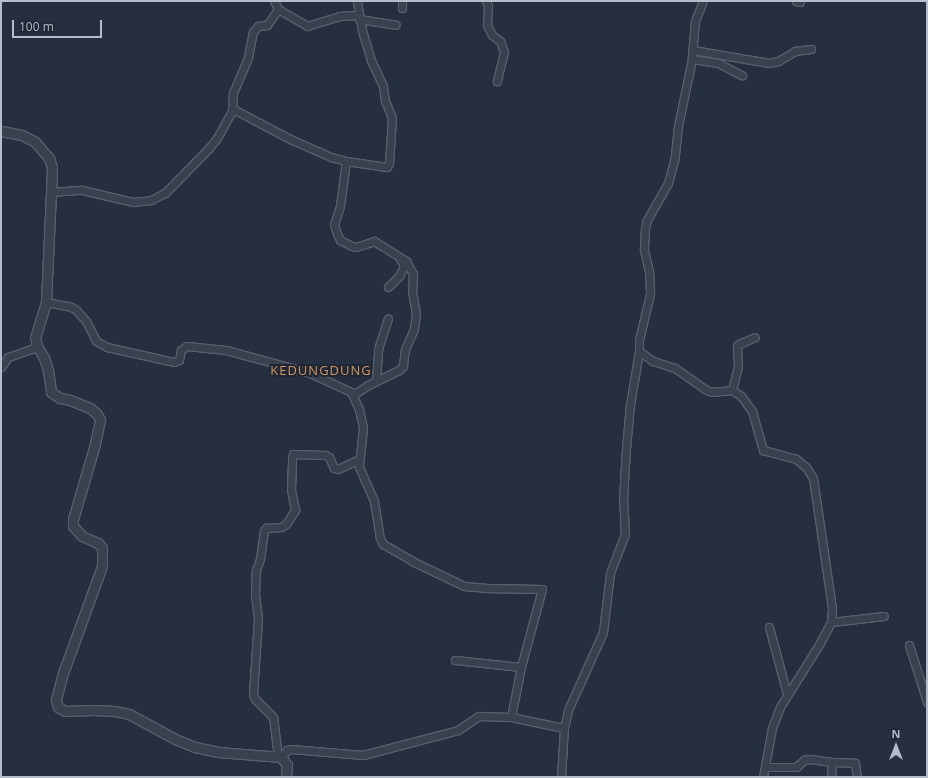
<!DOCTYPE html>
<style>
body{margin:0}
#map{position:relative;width:928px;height:778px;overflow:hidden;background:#252f3f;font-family:"Open Sans",sans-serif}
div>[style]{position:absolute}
.roads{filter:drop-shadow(1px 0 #575f6d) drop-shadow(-1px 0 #575f6d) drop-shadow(0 1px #575f6d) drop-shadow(0 -1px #575f6d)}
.minor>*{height:7px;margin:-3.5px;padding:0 3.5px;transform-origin:3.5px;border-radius:3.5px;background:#39414f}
.tertiary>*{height:9px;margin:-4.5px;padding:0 4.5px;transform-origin:4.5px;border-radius:4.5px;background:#39414f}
span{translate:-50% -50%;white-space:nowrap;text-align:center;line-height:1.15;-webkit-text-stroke:4px #1e2634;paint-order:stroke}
.quarter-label{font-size:13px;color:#d59865;letter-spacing:1px}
.frame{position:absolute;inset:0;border:2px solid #b5bcca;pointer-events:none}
.north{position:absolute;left:876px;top:726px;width:40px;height:40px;-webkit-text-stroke:3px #1e2634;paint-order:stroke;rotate:0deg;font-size:11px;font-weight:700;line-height:16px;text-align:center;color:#b5bcca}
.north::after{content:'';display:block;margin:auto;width:14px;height:18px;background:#b5bcca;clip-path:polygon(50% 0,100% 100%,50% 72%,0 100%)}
.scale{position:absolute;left:12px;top:20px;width:90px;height:18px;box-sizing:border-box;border:2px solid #b5bcca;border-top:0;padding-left:5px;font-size:12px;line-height:14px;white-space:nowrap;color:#b5bcca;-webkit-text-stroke:3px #1e2634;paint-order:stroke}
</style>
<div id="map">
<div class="roads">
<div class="minor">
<i style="left:274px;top:1px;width:9px;rotate:63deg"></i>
<i style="left:278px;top:9px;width:34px;rotate:30deg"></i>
<i style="left:307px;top:26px;width:34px;rotate:-17deg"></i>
<i style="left:339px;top:16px;width:19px;rotate:-3deg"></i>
<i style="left:486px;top:1px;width:5px;rotate:68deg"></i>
<i style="left:488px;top:6px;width:19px;rotate:93deg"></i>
<i style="left:487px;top:25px;width:11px;rotate:63deg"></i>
<i style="left:492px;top:35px;width:10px;rotate:37deg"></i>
<i style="left:500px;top:41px;width:12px;rotate:70deg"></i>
<i style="left:504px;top:52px;width:30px;rotate:104deg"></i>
<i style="left:703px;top:1px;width:22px;rotate:112deg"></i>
<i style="left:695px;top:21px;width:38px;rotate:95deg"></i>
<i style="left:692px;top:59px;width:68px;rotate:101.8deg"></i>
<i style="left:678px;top:126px;width:31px;rotate:96deg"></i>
<i style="left:675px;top:157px;width:27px;rotate:105deg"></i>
<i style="left:668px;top:183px;width:43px;rotate:119.6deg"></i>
<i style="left:647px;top:220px;width:8px;rotate:104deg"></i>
<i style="left:645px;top:228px;width:22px;rotate:93deg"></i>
<i style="left:644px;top:250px;width:23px;rotate:77deg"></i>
<i style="left:649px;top:272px;width:22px;rotate:87deg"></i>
<i style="left:650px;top:294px;width:47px;rotate:103.4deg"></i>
<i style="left:639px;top:340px;width:11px;rotate:90deg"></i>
<i style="left:639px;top:351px;width:17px;rotate:36deg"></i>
<i style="left:653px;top:361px;width:23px;rotate:18deg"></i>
<i style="left:675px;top:368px;width:38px;rotate:35deg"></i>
<i style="left:706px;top:390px;width:6px;rotate:18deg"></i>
<i style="left:712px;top:392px;width:20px;rotate:-6deg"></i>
<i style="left:732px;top:390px;width:11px;rotate:34deg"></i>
<i style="left:741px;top:396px;width:19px;rotate:54deg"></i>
<i style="left:752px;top:411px;width:41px;rotate:74.2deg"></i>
<i style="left:763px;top:450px;width:34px;rotate:15deg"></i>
<i style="left:796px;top:459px;width:13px;rotate:39deg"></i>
<i style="left:806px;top:467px;width:13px;rotate:58deg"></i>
<i style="left:813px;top:478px;width:132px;rotate:81.7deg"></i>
<i style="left:832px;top:609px;width:13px;rotate:94deg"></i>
<i style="left:831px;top:622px;width:24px;rotate:118deg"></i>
<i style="left:820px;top:643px;width:75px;rotate:122deg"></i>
<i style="left:780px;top:707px;width:22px;rotate:111deg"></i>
<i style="left:772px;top:728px;width:50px;rotate:100.4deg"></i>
<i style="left:796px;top:1px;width:4px;rotate:14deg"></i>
<i style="left:402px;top:8px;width:7px;rotate:-90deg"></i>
<i style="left:359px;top:19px;width:37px;rotate:9deg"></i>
<i style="left:693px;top:50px;width:77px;rotate:9.7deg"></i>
<i style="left:769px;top:63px;width:9px;rotate:-13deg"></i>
<i style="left:778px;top:61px;width:20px;rotate:-30deg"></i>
<i style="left:795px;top:51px;width:16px;rotate:-7deg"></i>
<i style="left:692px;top:59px;width:26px;rotate:9deg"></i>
<i style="left:718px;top:63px;width:27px;rotate:27deg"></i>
<i style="left:232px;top:111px;width:18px;rotate:-87deg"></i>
<i style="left:233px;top:93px;width:39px;rotate:-67deg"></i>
<i style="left:248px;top:57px;width:25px;rotate:-79deg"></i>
<i style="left:253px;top:32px;width:8px;rotate:-50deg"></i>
<i style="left:258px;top:26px;width:9px;rotate:-6deg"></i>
<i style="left:267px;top:25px;width:19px;rotate:-55deg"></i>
<i style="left:346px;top:161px;width:45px;rotate:97.6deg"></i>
<i style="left:340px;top:206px;width:19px;rotate:108deg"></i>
<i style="left:334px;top:224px;width:10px;rotate:73deg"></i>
<i style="left:337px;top:234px;width:7px;rotate:63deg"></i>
<i style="left:340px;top:240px;width:13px;rotate:27deg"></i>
<i style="left:352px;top:246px;width:4px;rotate:14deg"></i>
<i style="left:356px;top:247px;width:19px;rotate:-18deg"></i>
<i style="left:374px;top:241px;width:38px;rotate:32deg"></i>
<i style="left:406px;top:261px;width:15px;rotate:62deg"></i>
<i style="left:413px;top:274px;width:17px;rotate:93deg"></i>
<i style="left:412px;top:291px;width:23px;rotate:80deg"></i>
<i style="left:416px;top:314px;width:15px;rotate:98deg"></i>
<i style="left:414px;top:329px;width:22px;rotate:114deg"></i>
<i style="left:405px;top:349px;width:17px;rotate:97deg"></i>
<i style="left:403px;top:366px;width:6px;rotate:135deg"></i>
<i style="left:399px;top:370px;width:34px;rotate:154deg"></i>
<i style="left:368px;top:385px;width:18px;rotate:146deg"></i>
<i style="left:51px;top:192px;width:31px;rotate:-4deg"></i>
<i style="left:82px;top:190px;width:52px;rotate:13.2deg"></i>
<i style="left:133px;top:202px;width:18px;rotate:-6deg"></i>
<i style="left:151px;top:200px;width:16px;rotate:-27deg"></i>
<i style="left:165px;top:193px;width:63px;rotate:-45.6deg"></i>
<i style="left:209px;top:148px;width:13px;rotate:-51deg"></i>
<i style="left:217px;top:138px;width:29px;rotate:-61deg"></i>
<i style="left:231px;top:113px;width:5px;rotate:-37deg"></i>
<i style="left:235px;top:110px;width:62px;rotate:27.8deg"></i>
<i style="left:290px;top:139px;width:45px;rotate:23.7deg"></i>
<i style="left:331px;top:157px;width:16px;rotate:15deg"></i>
<i style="left:346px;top:161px;width:41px;rotate:8.3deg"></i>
<i style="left:387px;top:167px;width:4px;rotate:-63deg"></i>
<i style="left:389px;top:163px;width:45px;rotate:-86.2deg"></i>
<i style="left:392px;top:118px;width:18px;rotate:-112deg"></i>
<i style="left:385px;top:101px;width:15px;rotate:-98deg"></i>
<i style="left:383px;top:86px;width:29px;rotate:-115deg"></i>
<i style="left:371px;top:60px;width:31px;rotate:-107deg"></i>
<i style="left:362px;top:30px;width:29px;rotate:-100deg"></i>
<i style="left:388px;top:287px;width:16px;rotate:-45deg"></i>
<i style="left:399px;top:276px;width:9px;rotate:-63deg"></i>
<i style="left:403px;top:268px;width:3px;rotate:-72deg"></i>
<i style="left:404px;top:265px;width:7px;rotate:-124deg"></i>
<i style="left:46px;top:302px;width:25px;rotate:11deg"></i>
<i style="left:71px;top:307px;width:6px;rotate:31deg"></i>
<i style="left:76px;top:310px;width:15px;rotate:48deg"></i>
<i style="left:86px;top:321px;width:22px;rotate:63deg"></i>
<i style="left:96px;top:341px;width:13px;rotate:29deg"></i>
<i style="left:107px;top:347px;width:69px;rotate:12.6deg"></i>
<i style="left:174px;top:362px;width:5px;rotate:-22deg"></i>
<i style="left:179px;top:360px;width:10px;rotate:-79deg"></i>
<i style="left:181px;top:350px;width:7px;rotate:-34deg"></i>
<i style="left:187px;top:346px;width:39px;rotate:6deg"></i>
<i style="left:226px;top:350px;width:87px;rotate:15.3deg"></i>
<i style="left:310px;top:373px;width:45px;rotate:24.9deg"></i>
<i style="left:351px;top:392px;width:19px;rotate:65deg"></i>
<i style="left:359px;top:409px;width:19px;rotate:78deg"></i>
<i style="left:363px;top:428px;width:39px;rotate:96deg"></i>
<i style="left:359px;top:467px;width:37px;rotate:66deg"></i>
<i style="left:374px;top:501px;width:37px;rotate:81deg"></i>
<i style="left:380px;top:538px;width:7px;rotate:63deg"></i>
<i style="left:383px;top:544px;width:34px;rotate:30deg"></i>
<i style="left:412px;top:561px;width:58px;rotate:25.7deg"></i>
<i style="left:464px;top:586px;width:21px;rotate:5deg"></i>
<i style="left:485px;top:588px;width:57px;rotate:1deg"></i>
<i style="left:542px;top:589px;width:81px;rotate:105.1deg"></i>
<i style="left:521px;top:667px;width:51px;rotate:101.3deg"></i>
<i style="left:1px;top:367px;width:12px;rotate:-55deg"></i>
<i style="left:8px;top:357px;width:31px;rotate:-19deg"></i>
<i style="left:376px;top:381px;width:32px;rotate:-86deg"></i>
<i style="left:378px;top:349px;width:32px;rotate:-72deg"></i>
<i style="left:732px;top:390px;width:25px;rotate:-76deg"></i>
<i style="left:738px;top:366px;width:20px;rotate:-93deg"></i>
<i style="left:737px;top:346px;width:3px;rotate:-45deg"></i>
<i style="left:739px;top:344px;width:17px;rotate:-24deg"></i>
<i style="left:831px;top:622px;width:53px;rotate:-6.5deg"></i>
<i style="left:769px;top:627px;width:69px;rotate:75deg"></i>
<i style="left:909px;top:645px;width:60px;rotate:72.5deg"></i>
<i style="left:455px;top:660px;width:66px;rotate:6.1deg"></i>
<i style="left:278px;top:757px;width:40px;rotate:-97.1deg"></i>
<i style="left:273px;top:717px;width:25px;rotate:-135deg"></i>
<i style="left:255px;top:699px;width:5px;rotate:-112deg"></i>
<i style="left:253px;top:694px;width:75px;rotate:-86.2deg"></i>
<i style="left:258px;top:619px;width:24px;rotate:-97deg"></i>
<i style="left:255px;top:595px;width:25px;rotate:-88deg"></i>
<i style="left:256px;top:570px;width:12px;rotate:-70deg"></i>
<i style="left:260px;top:559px;width:28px;rotate:-82deg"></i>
<i style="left:264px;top:531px;width:4px;rotate:-56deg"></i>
<i style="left:266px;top:528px;width:15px;rotate:-4deg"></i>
<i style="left:281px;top:527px;width:6px;rotate:-31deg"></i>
<i style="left:286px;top:524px;width:17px;rotate:-57deg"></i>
<i style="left:295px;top:510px;width:20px;rotate:-101deg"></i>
<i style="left:291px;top:490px;width:32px;rotate:-88deg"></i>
<i style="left:292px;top:458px;width:4px;rotate:-76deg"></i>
<i style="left:293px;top:454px;width:32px;rotate:2deg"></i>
<i style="left:325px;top:455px;width:4px;rotate:27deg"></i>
<i style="left:329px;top:457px;width:12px;rotate:66deg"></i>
<i style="left:334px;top:468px;width:4px;rotate:14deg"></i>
<i style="left:338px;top:469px;width:23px;rotate:-25deg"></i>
<i style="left:281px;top:757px;width:9px;rotate:-49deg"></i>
<i style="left:287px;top:750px;width:4px;rotate:-14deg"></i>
<i style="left:291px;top:749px;width:72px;rotate:4.8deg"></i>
<i style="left:363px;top:755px;width:98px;rotate:-14.7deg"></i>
<i style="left:458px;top:730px;width:25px;rotate:-34deg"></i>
<i style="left:479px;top:716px;width:32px;rotate:2deg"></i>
<i style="left:511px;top:717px;width:54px;rotate:11.7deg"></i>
<i style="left:765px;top:767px;width:31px"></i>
<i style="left:796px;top:767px;width:11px;rotate:-41deg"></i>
<i style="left:804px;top:760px;width:6px;rotate:-9deg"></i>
<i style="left:810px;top:759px;width:22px;rotate:8deg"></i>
<i style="left:561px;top:777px;width:49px;rotate:-86.5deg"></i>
<i style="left:564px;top:728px;width:18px;rotate:-77deg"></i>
<i style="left:568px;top:710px;width:85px;rotate:-65.8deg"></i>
<i style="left:603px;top:632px;width:59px;rotate:-83.2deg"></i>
<i style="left:610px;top:573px;width:42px;rotate:-69deg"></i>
<i style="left:625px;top:534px;width:35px;rotate:-93deg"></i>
<i style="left:623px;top:499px;width:50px;rotate:-86.6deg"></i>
<i style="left:626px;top:449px;width:38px;rotate:-85deg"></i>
<i style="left:629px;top:411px;width:61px;rotate:-80.5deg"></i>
<i style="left:831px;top:777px;width:15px;rotate:-86deg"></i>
<i style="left:832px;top:762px;width:23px;rotate:2deg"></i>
<i style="left:855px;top:763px;width:14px;rotate:82deg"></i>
</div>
<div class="tertiary">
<i style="left:1px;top:131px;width:21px;rotate:11deg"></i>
<i style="left:22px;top:135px;width:15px;rotate:28deg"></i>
<i style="left:35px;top:142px;width:21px;rotate:49deg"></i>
<i style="left:49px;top:158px;width:9px;rotate:72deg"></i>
<i style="left:52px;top:167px;width:25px;rotate:92deg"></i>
<i style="left:51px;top:192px;width:110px;rotate:92.6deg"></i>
<i style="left:46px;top:302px;width:37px;rotate:107deg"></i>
<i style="left:35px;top:337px;width:9px;rotate:77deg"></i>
<i style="left:37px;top:346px;width:14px;rotate:60deg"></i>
<i style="left:44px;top:358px;width:13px;rotate:72deg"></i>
<i style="left:48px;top:370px;width:22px;rotate:82deg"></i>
<i style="left:51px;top:392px;width:11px;rotate:34deg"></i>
<i style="left:60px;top:398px;width:10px;rotate:11deg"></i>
<i style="left:70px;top:400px;width:22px;rotate:22deg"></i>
<i style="left:90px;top:408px;width:9px;rotate:41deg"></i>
<i style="left:97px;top:414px;width:7px;rotate:63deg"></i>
<i style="left:100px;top:420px;width:25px;rotate:102deg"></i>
<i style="left:95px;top:444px;width:78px;rotate:106.3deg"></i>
<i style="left:73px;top:519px;width:7px;rotate:90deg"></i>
<i style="left:73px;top:526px;width:13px;rotate:48deg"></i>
<i style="left:82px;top:536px;width:17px;rotate:24deg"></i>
<i style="left:98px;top:543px;width:6px;rotate:51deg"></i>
<i style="left:102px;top:548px;width:18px;rotate:90deg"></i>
<i style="left:102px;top:566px;width:114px;rotate:110deg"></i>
<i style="left:63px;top:673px;width:28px;rotate:105deg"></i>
<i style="left:56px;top:700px;width:7px;rotate:74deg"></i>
<i style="left:58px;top:707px;width:8px;rotate:30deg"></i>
<i style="left:65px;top:711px;width:29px;rotate:-2deg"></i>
<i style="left:94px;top:710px;width:20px;rotate:3deg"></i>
<i style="left:114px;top:711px;width:15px;rotate:11deg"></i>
<i style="left:129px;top:714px;width:52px;rotate:28.5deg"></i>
<i style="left:175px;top:739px;width:22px;rotate:22deg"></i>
<i style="left:195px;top:747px;width:24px;rotate:12deg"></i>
<i style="left:218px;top:752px;width:63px;rotate:4.5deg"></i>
<i style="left:281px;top:757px;width:10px;rotate:53deg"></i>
<i style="left:287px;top:765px;width:12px;rotate:95deg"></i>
</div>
</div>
<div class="quarter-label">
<span style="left:321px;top:370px">KEDUNGDUNG</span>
</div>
<div class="frame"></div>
<div class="north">N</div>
<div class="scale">100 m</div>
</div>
